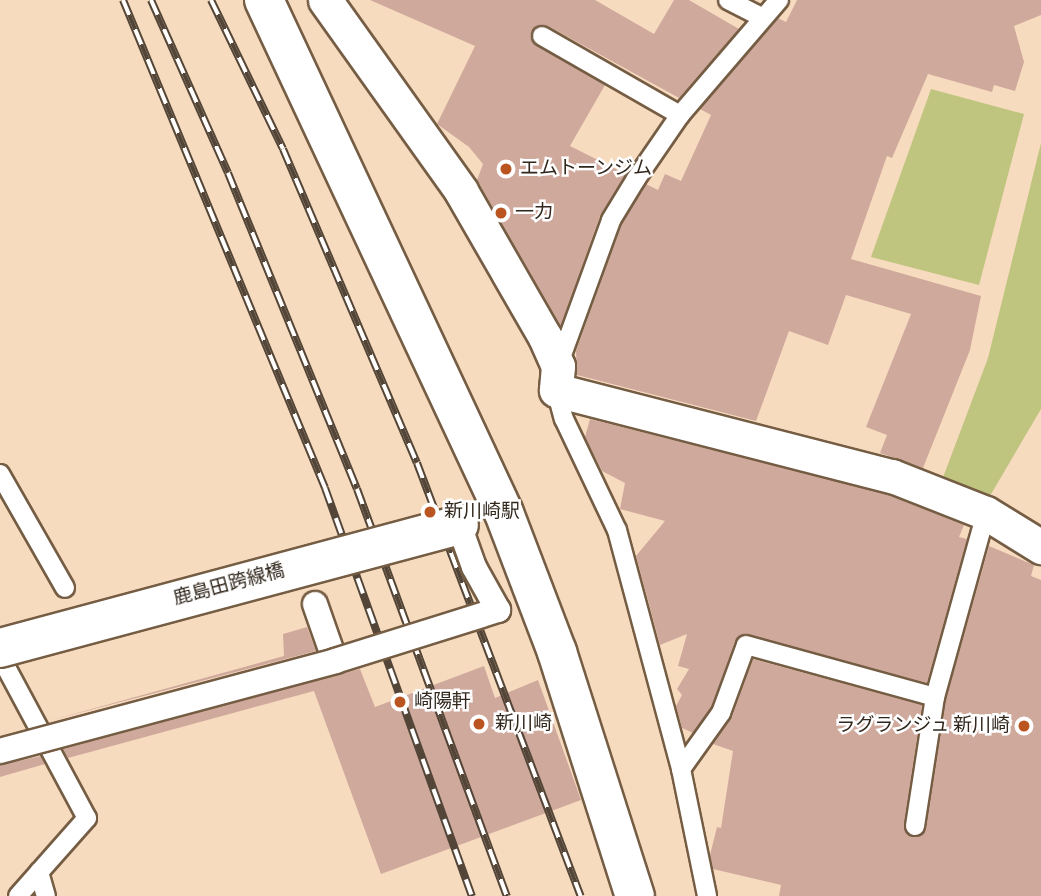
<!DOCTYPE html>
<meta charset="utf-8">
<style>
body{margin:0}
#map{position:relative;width:1041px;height:896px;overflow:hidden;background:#f7dbbf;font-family:"Source Sans 3","Noto Sans JP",sans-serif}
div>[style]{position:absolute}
.green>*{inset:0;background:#bfc47e}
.building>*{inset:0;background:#d0a99d}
.roads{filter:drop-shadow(2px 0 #755d44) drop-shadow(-2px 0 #755d44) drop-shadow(0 2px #755d44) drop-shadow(0 -2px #755d44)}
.service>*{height:18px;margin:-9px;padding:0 9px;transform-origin:9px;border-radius:9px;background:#fff}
.pedestrian>*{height:24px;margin:-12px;padding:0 12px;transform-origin:12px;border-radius:12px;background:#fff}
.minor>*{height:33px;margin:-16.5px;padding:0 16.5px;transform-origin:16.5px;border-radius:16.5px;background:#fff}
.tertiary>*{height:38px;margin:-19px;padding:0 19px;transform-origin:19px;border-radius:19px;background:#fff}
.rail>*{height:8px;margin-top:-4px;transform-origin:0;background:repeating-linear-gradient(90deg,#fff 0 16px,#534638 0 32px);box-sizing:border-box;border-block:2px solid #534638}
.bridges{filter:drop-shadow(2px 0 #755d44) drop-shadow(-2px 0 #755d44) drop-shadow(0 2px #755d44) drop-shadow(0 -2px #755d44)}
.pedestrian-bridge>*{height:24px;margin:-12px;padding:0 12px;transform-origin:12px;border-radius:12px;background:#fff}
.tertiary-bridge>*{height:38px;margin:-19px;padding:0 19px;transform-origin:19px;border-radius:19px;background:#fff}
.dots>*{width:19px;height:19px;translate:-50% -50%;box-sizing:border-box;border:4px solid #fff;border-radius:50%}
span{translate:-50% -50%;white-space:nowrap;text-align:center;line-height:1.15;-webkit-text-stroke:5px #fff;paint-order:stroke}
.poi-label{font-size:19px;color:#31271c}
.left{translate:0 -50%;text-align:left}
.right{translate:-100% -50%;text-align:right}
.street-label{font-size:19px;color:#31271c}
</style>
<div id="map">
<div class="green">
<i style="clip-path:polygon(931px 89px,1024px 114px,979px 285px,871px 257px)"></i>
<i style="clip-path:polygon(1041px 143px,1041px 409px,987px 501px,942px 480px,988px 358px)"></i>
</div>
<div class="building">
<i style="clip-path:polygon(370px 0,595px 0,654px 34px,674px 0,689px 0,739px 29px,679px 98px,548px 26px,533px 30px,536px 45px,605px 85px,570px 146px,626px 174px,600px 216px,561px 326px,477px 180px,483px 164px,469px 147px,437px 124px,475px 46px)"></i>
<i style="clip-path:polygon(797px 0,1041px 0,1041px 15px,1014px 26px,1024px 62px,1015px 91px,994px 85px,992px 92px,928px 74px,892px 158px,887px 156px,851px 259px,981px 296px,970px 350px,923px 468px,880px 453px,887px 435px,866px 427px,911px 314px,846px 295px,828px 345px,789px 331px,756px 421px,577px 375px,576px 351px,621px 225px,646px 184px,658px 190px,665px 174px,681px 181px,711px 115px,700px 109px,778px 18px,786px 22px)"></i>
<i style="clip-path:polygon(590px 419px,886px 494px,964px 525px,959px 537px,967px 539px,927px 683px,744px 634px,735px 641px,711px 708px,693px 733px,682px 728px,676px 706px,682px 695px,677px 689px,689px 669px,678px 666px,687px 634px,660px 645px,636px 556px,665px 521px,620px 509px,625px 483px,602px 471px,585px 437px)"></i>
<i style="clip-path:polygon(989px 546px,1034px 565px,1031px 576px,1041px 580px,1041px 896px,779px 896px,781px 885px,713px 869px,710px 855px,717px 827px,721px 828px,733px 751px,713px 744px,732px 717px,753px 659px,922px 705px,904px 825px,908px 835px,923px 834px,946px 699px)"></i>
<i style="clip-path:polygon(307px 627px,316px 651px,48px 721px,284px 656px,283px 634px)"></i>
<i style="clip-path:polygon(484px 666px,495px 698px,538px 680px,581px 800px,381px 874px,314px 691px,68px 758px,63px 749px,360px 669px,375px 707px)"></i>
<i style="clip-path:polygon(41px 756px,45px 764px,0 777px,0 765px)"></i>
</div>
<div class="roads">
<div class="service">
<i style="left:728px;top:0;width:37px;rotate:27deg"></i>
<i style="left:542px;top:36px;width:159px;rotate:29.8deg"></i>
<i style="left:558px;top:366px;width:155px;rotate:-70deg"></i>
<i style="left:611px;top:220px;width:48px;rotate:-58.6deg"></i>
<i style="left:636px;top:179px;width:78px;rotate:-55.5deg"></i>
<i style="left:680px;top:115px;width:152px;rotate:-49.3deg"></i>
<i style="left:556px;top:390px;width:30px;rotate:75deg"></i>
<i style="left:564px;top:419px;width:123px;rotate:64.5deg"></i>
<i style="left:617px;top:530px;width:247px;rotate:75deg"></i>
<i style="left:681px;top:769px;width:130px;rotate:78.4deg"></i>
<i style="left:0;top:474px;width:131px;rotate:60.3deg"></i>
<i style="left:0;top:656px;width:184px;rotate:61.8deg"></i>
<i style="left:87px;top:818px;width:104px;rotate:131.5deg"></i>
<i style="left:681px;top:769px;width:69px;rotate:-54.5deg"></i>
<i style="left:721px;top:713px;width:72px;rotate:-69.8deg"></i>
<i style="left:746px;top:645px;width:196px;rotate:15.4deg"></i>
<i style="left:915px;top:826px;width:131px;rotate:-81.2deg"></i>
<i style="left:935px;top:697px;width:191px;rotate:-74.5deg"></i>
<i style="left:39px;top:872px;width:25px;rotate:74deg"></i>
</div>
<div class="pedestrian">
<i style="left:315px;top:604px;width:60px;rotate:70.7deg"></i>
</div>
<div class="minor">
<i style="left:325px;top:0;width:234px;rotate:54.5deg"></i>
<i style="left:461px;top:191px;width:168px;rotate:60.1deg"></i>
<i style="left:545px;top:337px;width:32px;rotate:66deg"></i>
<i style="left:558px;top:366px;width:24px;rotate:95deg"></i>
<i style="left:556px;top:390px;width:347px;rotate:14.4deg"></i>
<i style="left:892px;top:476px;width:101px;rotate:21.5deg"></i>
<i style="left:986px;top:513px;width:65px;rotate:31.7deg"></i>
</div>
<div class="tertiary">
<i style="left:264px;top:0;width:566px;rotate:64.93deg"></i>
<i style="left:504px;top:513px;width:149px;rotate:69.1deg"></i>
<i style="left:557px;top:652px;width:256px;rotate:72.3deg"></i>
</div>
</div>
<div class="rail">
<i style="left:123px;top:0;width:528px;rotate:67.51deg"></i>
<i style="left:325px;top:488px;width:434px;rotate:70.2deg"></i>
<i style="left:151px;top:0;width:189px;rotate:66deg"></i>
<i style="left:228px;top:173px;width:341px;rotate:67.8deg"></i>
<i style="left:357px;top:489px;width:434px;rotate:69.8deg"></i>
<i style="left:211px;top:0;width:165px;rotate:64.2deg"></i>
<i style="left:283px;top:149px;width:341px;rotate:66.9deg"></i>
<i style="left:417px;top:463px;width:463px;rotate:69.3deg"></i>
</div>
<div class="bridges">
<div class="pedestrian-bridge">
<i style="left:0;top:751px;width:347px;rotate:-15deg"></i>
<i style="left:335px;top:661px;width:171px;rotate:-17.4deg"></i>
<i style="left:498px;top:610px;width:49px;rotate:-119.2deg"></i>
<i style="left:474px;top:567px;width:45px;rotate:-109.7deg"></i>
</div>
<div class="tertiary-bridge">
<i style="left:0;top:648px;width:475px;rotate:-15deg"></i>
</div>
</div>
<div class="dots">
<i style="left:506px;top:169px;background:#ba5522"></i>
<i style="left:501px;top:213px;background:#ba5522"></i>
<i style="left:430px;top:512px;background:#ba5522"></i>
<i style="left:400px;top:702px;background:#ba5522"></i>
<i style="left:479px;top:724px;background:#ba5522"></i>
<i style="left:1024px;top:726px;background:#ba5522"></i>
</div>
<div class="poi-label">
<span class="left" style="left:520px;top:169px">エムトーンジム</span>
<span class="left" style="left:515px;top:213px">一力</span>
<span class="left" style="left:444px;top:512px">新川崎駅</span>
<span class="left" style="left:414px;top:702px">崎陽軒</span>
<span class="left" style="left:495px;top:724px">新川崎</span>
<span class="right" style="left:1010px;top:726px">ラグランジュ 新川崎</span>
</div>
<div class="street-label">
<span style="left:229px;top:585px;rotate:-15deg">鹿島田跨線橋</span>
</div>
</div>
